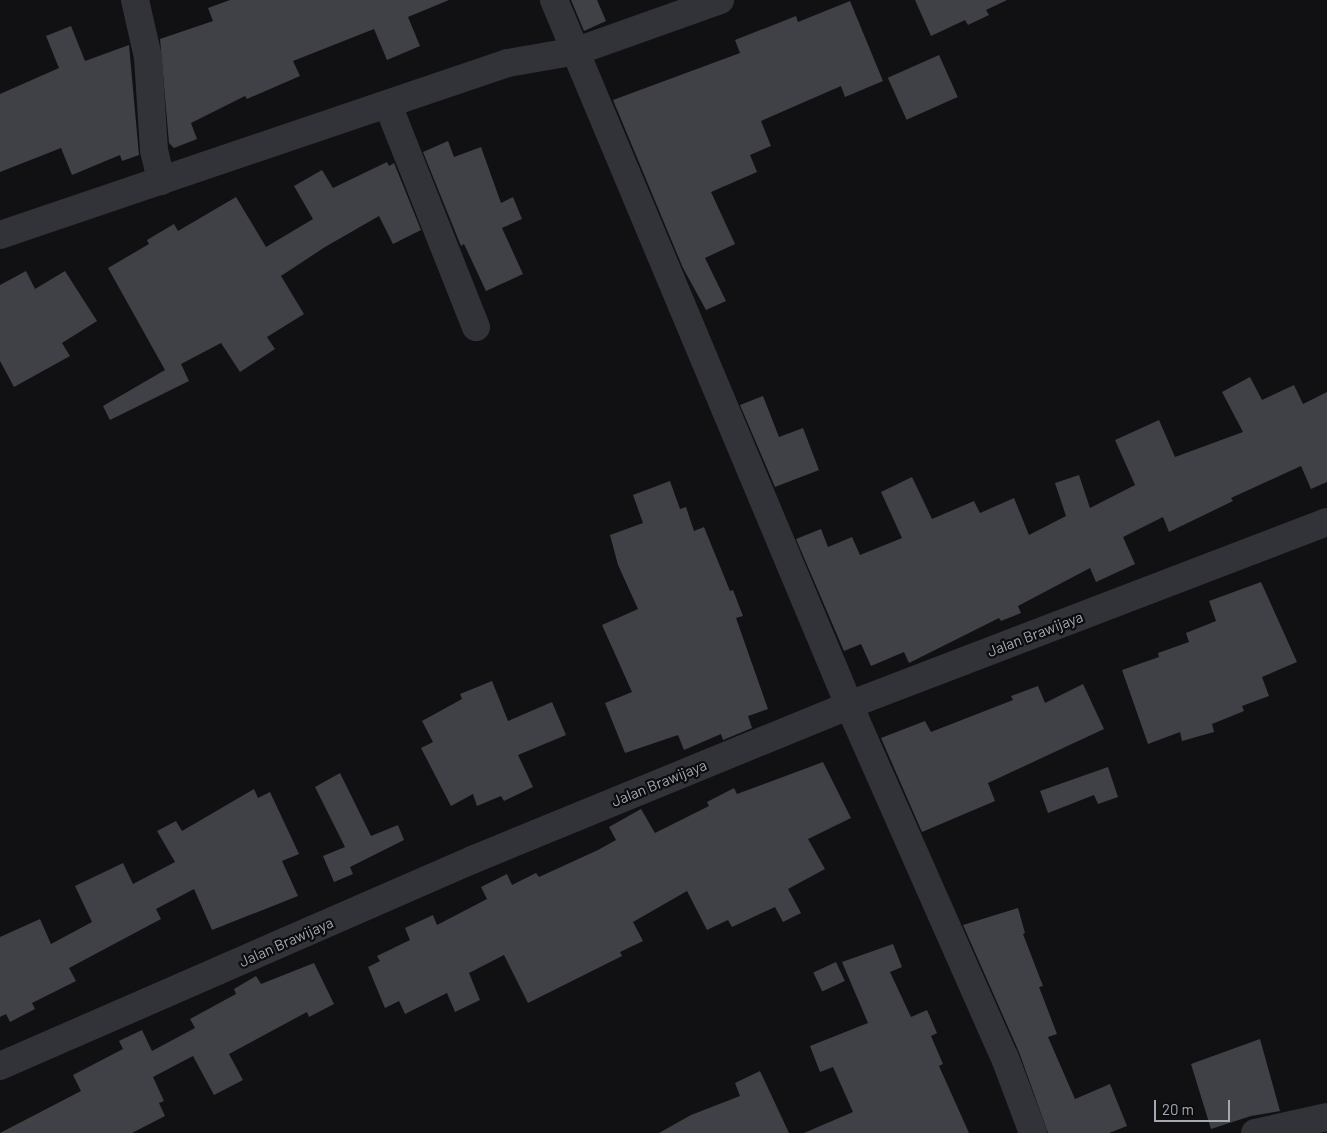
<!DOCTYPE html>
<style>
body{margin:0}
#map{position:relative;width:1327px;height:1133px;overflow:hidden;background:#111113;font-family:Barlow,sans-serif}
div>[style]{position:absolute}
.building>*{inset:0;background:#404146;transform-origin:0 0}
.minor>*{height:28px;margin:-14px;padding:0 14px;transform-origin:14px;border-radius:14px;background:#323338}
span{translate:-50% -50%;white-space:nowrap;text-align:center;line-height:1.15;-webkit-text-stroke:4.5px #0c0c0e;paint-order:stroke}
.street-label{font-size:15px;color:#a3a8b3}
.scale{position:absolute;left:1154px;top:1100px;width:76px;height:22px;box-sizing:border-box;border:2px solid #a3a8b3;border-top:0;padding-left:6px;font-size:15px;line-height:18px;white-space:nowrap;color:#a3a8b3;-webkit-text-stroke:4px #0c0c0e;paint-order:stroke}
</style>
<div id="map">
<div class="building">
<i style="clip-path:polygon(230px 0,449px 0,408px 17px,420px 46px,387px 60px,374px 29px,293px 61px,300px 76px,247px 99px,245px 96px,191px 123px,197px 139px,174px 148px,169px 143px,160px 39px,213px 21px,208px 8px)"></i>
<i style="clip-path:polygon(571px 0,597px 0,606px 21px,584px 31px)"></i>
<i style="clip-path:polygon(915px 0,1007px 0,986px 10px,989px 15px,968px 25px,965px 20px,931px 36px)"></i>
<i style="clip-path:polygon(850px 1px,883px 81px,845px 97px,841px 86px,761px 121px,771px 146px,750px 155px,757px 172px,711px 192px,735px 244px,705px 258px,726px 301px,706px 310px,683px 268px,613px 100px,740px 53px,735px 40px,796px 16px,798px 22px)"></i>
<i style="clip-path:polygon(71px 26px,85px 61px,129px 45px,139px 155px,122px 161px,120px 155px,72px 175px,61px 148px,0 172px,0 94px,59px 68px,46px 36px)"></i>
<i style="left:939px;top:55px;width:46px;height:56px;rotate:66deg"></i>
<i style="clip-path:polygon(448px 141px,454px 157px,481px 147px,501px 203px,513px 197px,522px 219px,502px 228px,523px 274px,486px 291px,464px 244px,461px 246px,423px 152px)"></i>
<i style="clip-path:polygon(387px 162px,389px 166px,394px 163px,421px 230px,393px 244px,379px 216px,325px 247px,281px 276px,304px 314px,267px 337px,275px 349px,240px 372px,221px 343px,181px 364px,189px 381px,110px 420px,103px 406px,165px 370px,108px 268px,149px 244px,147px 240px,174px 224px,178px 231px,236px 197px,266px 247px,313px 219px,294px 186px,322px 170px,333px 188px)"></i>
<i style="clip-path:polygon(26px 271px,35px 289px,65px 271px,97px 321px,62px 343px,70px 356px,14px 387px,0 361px,0 285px)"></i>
<i style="clip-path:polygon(1250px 377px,1262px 400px,1294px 385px,1303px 404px,1327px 392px,1327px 482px,1311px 489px,1301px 466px,1231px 498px,1233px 501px,1169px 532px,1163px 517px,1123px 537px,1135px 564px,1096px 582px,1090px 568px,1018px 606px,1021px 613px,1001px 621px,999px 618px,909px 663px,904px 652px,871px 666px,861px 644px,844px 651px,796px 539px,821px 529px,828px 547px,852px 537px,860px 555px,902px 538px,881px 492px,912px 477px,932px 519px,974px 501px,980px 513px,1014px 498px,1029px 535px,1066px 516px,1055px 483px,1079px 475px,1090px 508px,1135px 485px,1115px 440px,1159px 420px,1175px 457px,1243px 432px,1222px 392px)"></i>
<i style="clip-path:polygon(763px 396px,779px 437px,803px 428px,819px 470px,775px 487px,740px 405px)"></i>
<i style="clip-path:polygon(670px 481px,680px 509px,686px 507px,694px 531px,704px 527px,730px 591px,733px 590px,743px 616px,736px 618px,768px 709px,748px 716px,752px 728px,723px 740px,721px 734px,684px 750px,678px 735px,625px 753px,605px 703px,632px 692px,602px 625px,638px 609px,618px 565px,610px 535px,643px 523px,633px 495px)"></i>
<i style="clip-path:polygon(1261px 582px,1297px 662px,1262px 677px,1269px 696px,1242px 706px,1244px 711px,1212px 724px,1214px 732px,1182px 741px,1180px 732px,1148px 744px,1122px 670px,1159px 657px,1158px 653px,1189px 642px,1186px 633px,1216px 621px,1209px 601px)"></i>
<i style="clip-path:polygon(492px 681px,508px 721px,552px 702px,566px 735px,518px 755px,533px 787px,504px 801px,501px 796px,477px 806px,473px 794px,451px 806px,421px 748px,433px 742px,422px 721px,462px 699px,460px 694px)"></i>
<i style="clip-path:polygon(1083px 684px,1104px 729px,988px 783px,995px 801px,922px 832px,881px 738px,925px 721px,931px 732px,1013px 700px,1011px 696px,1038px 686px,1045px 703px)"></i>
<i style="clip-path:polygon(823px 762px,851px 818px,808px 839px,825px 869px,788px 889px,801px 913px,783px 922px,775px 907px,732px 927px,728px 920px,707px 930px,687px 891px,633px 922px,643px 941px,620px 952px,622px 956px,528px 1003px,504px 955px,469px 973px,480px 1000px,455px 1012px,447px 993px,405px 1014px,399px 1001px,385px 1008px,368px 967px,380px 961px,377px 956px,410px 940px,405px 928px,433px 915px,437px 925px,487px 899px,481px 887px,507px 874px,512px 885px,536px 873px,539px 877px,598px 850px,616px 840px,609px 827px,641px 809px,655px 833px,709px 806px,707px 802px,734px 788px,737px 794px)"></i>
<i style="clip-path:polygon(1108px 767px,1118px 797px,1098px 804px,1094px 795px,1048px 813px,1040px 791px)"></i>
<i style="clip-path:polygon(340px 773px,371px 836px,398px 825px,404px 840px,350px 867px,353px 874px,334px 882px,323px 856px,345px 847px,315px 787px)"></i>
<i style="clip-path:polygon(254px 789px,258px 798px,270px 792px,299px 854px,282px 861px,298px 896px,212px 930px,194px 889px,156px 909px,161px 919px,69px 968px,76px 981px,32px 1003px,35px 1009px,10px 1022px,6px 1014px,0 1017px,0 937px,40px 919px,51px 944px,92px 922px,75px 886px,123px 863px,133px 884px,175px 862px,157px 831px,176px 821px,182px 831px)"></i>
<i style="clip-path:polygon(1018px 908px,1025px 933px,1023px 934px,1043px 986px,1039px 987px,1057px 1034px,1048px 1037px,1075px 1099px,1110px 1084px,1127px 1126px,1109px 1133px,1048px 1133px,1019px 1052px,963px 925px)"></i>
<i style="clip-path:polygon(893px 944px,902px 967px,890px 972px,911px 1017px,927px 1010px,937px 1033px,931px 1036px,943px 1064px,939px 1066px,969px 1133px,804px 1133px,853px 1112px,833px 1067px,820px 1072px,810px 1046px,868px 1023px,842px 962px)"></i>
<i style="left:836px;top:962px;width:21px;height:25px;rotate:65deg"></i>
<i style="clip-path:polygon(314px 963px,334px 1004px,309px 1017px,307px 1012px,229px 1054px,243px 1080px,214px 1095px,193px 1056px,153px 1077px,164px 1101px,159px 1103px,165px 1116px,132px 1133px,0 1133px,81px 1091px,73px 1075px,123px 1049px,119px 1041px,142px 1030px,152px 1051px,195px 1028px,190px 1019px,236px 994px,234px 989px,256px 976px,261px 984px)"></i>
<i style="clip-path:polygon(1260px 1039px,1280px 1111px,1251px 1116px,1211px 1129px,1191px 1064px)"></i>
<i style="clip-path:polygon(760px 1071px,789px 1133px,659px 1133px,691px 1115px,740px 1096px,735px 1083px)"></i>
</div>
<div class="minor">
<i style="left:135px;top:0;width:58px;rotate:77.2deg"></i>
<i style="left:148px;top:57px;width:93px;rotate:86.3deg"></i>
<i style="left:154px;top:150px;width:32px;rotate:77deg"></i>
<i style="left:554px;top:0;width:764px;rotate:67.29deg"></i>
<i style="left:849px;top:705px;width:386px;rotate:66.2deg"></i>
<i style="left:1005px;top:1058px;width:80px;rotate:69.5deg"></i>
<i style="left:388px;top:105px;width:239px;rotate:68.4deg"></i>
<i style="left:0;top:235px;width:536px;rotate:-18.71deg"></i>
<i style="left:508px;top:63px;width:70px;rotate:-9.9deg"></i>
<i style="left:577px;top:51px;width:152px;rotate:-19.6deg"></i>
<i style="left:0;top:1066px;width:515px;rotate:-23.58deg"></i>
<i style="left:472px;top:860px;width:408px;rotate:-22.3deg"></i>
<i style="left:849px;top:705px;width:512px;rotate:-20.95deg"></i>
<i style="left:1255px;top:1133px;width:74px;rotate:-12.5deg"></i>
</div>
<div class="street-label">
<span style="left:1035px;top:634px;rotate:-21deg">Jalan Brawijaya</span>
<span style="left:659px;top:783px;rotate:-22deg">Jalan Brawijaya</span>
<span style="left:286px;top:942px;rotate:-24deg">Jalan Brawijaya</span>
</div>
<div class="scale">20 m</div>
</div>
